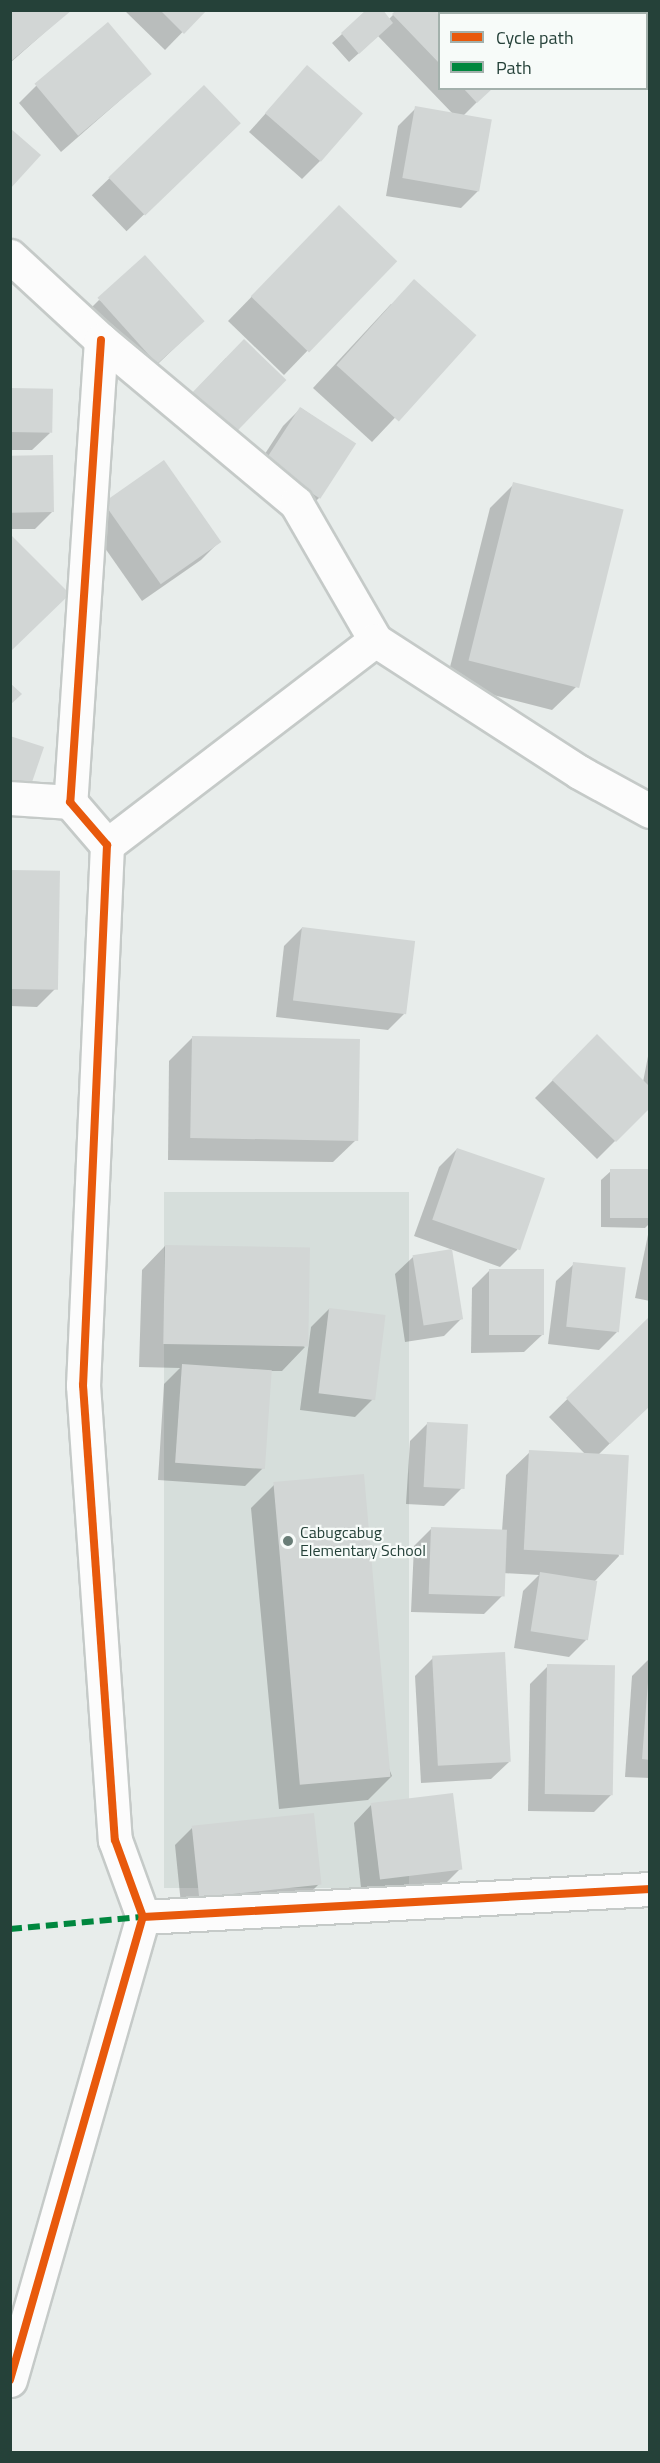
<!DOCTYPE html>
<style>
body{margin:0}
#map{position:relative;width:660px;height:2463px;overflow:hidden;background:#e8edeb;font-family:"Titillium Web",sans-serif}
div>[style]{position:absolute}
.built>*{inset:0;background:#d6dedb;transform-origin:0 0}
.shadow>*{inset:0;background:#0003;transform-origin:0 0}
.building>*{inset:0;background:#d2d6d5;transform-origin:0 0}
.roads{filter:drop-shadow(2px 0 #c5cac8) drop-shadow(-2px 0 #c5cac8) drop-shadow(0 2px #c5cac8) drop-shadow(0 -2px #c5cac8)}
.minor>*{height:33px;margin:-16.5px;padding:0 16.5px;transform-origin:16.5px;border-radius:16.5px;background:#fcfcfc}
.tertiary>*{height:33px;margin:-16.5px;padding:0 16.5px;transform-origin:16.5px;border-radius:16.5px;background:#fcfcfc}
.quiet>*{height:6px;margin-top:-3px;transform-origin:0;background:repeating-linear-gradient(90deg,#00873e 0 12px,transparent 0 18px)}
.cycleway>*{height:8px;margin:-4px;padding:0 4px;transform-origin:4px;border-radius:4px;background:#e8590c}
.dots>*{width:16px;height:16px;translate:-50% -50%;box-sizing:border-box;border:3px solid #f7fbf9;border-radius:50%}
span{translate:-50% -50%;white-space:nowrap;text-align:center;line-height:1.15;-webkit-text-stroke:4.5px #f7fbf9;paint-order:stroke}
.poi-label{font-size:16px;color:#254139}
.left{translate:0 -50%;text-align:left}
.frame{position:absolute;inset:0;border:12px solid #254139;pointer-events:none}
.legend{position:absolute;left:438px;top:12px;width:210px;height:78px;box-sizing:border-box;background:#f7fbf9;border:2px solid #a3b1ac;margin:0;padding:8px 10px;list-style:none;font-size:18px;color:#254139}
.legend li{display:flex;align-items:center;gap:12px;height:30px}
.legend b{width:30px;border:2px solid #a3b1ac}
</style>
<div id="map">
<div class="built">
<i style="left:409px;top:1192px;width:696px;height:245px;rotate:90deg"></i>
</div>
<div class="shadow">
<i style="clip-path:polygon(10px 10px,70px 10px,10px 63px)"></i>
<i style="clip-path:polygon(124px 10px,204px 10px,165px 50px)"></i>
<i style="clip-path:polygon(369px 10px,388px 20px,398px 10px,460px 14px,440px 14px,440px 88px,491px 88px,463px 116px,479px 190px,461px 208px,386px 196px,398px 126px,416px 108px,453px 114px,378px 36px,349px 62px,332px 43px)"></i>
<i style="clip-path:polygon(307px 67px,320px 161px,302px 179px,249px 132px)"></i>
<i style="clip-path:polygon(150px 74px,61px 152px,19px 103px,36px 86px)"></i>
<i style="left:204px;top:87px;width:50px;height:156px;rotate:46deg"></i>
<i style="clip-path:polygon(316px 231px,394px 261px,284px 375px,228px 321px)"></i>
<i style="clip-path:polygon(99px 300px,185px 338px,140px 381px,81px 318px)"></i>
<i style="clip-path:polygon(391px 304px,473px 335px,372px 442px,313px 388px)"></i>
<i style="clip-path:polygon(226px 358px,235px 433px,176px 411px)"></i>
<i style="clip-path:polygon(10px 389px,50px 433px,32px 450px,10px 450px)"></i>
<i style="clip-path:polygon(301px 408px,354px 444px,319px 498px,301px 515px,248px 480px,283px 426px)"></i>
<i style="clip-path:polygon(10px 457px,53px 511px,35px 529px,10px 529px)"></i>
<i style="clip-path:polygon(514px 484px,576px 687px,552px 710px,446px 683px,490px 508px)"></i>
<i style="clip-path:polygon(104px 504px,219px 542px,201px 560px,142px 601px,86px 521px)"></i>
<i style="clip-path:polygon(10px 871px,55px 989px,37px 1007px,10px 1006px)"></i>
<i style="clip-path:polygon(302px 928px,406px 1012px,388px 1030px,276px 1017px,284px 946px)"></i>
<i style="clip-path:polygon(597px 1036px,643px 1082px,650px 1046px,650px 1106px,597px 1159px,535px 1098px)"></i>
<i style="clip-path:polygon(192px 1038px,357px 1139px,333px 1162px,168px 1160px,169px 1061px)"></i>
<i style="clip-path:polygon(457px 1149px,543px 1180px,517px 1250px,500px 1267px,414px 1236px,439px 1167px)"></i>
<i style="clip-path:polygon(611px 1171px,650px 1171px,650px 1223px,645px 1228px,601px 1227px,601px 1180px)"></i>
<i style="clip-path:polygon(650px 1225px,650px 1301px,635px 1298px)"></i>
<i style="clip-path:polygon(165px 1246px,305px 1347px,282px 1371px,270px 1371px,263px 1468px,245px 1486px,158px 1480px,164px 1384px,180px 1368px,139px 1367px,142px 1270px)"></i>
<i style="clip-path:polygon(413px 1257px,461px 1319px,444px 1336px,405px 1342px,395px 1274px)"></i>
<i style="clip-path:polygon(574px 1264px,617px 1332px,599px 1350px,548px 1344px,556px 1281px)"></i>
<i style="clip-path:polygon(490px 1270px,542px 1335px,524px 1352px,471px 1353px,472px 1288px)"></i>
<i style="clip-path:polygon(329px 1309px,373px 1399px,355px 1417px,300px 1410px,311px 1327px)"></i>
<i style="clip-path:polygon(648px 1320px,650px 1404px,597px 1456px,619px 1556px,594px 1582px,587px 1639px,569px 1657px,514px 1648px,523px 1591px,539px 1575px,503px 1573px,502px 1596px,484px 1614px,411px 1612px,414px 1546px,432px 1528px,502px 1531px,506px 1475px,530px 1452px,586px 1455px,549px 1417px)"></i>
<i style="clip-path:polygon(428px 1423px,462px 1488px,444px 1506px,406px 1504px,410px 1441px)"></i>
<i style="clip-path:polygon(274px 1485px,392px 1776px,368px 1800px,279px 1809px,251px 1508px)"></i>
<i style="clip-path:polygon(433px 1658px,509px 1762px,491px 1779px,421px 1783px,415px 1676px)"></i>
<i style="clip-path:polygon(650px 1658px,650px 1778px,625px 1777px,632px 1676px)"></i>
<i style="clip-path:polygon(548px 1666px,612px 1794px,594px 1812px,528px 1811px,530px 1684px)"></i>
<i style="clip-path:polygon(371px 1805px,460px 1869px,442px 1887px,362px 1897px,354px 1823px)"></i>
<i style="clip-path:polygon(193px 1827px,319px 1884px,301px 1902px,182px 1914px,175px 1845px)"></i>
</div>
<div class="building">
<i style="clip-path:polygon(10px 10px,72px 10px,10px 62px)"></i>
<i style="clip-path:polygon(160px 10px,207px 10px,184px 34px)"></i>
<i style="clip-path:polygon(366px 10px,383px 10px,393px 23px,359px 54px,341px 33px)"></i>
<i style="clip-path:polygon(396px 10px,462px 14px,440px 14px,440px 64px,392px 14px)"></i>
<i style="left:506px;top:10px;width:97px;height:4px"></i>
<i style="left:108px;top:22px;width:68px;height:96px;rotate:50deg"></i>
<i style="left:307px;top:65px;width:74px;height:64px;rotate:41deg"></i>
<i style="left:204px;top:85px;width:53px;height:133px;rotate:46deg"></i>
<i style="clip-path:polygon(463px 88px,493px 88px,477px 103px)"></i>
<i style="left:415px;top:106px;width:78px;height:73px;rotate:10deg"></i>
<i style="clip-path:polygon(10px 128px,41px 155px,10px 189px)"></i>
<i style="left:339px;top:205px;width:81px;height:127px;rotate:44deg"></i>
<i style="left:145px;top:255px;width:89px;height:64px;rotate:48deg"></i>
<i style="left:414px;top:279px;width:84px;height:116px;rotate:42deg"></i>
<i style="left:244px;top:339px;width:59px;height:74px;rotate:44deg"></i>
<i style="left:10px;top:388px;width:43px;height:44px;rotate:1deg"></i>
<i style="left:300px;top:407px;width:67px;height:66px;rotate:33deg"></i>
<i style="left:53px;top:455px;width:57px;height:43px;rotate:89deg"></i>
<i style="left:164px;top:460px;width:100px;height:74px;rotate:55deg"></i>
<i style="left:513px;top:482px;width:114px;height:184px;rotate:14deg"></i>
<i style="clip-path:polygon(10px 534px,70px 594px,10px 652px)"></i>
<i style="clip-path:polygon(10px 683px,22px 694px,10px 705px)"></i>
<i style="clip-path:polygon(10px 736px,44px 747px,29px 791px,10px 785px)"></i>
<i style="left:10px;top:870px;width:50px;height:119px;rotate:1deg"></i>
<i style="left:302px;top:927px;width:114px;height:74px;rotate:7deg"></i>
<i style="clip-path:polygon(597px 1034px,650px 1087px,650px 1108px,616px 1142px,552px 1080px)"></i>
<i style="left:192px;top:1036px;width:168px;height:102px;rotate:1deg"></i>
<i style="left:457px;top:1148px;width:93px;height:76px;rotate:19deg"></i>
<i style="left:610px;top:1169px;width:40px;height:49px"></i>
<i style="left:165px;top:1245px;width:145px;height:99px;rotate:1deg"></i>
<i style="left:452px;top:1249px;width:71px;height:40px;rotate:81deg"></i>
<i style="left:573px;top:1262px;width:53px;height:65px;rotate:6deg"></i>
<i style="left:489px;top:1269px;width:55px;height:66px"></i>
<i style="left:329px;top:1308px;width:57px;height:86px;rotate:7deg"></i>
<i style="clip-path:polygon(648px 1318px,650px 1406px,610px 1444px,566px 1398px)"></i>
<i style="left:182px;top:1364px;width:90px;height:99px;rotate:4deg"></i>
<i style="left:427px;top:1422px;width:41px;height:65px;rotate:3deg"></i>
<i style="left:529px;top:1450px;width:100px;height:100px;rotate:3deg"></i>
<i style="left:364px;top:1474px;width:304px;height:91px;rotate:85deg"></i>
<i style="left:431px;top:1527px;width:76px;height:67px;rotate:2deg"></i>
<i style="left:540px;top:1572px;width:58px;height:60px;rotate:9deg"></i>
<i style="left:505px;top:1652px;width:110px;height:73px;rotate:87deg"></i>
<i style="left:547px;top:1664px;width:68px;height:130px;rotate:1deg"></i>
<i style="clip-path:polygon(648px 1682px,650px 1682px,650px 1760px,642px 1759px)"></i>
<i style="left:453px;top:1793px;width:77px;height:83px;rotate:83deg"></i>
<i style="left:314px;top:1813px;width:72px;height:123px;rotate:84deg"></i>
</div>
<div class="roads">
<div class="minor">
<i style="left:10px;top:256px;width:124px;rotate:42.7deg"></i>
<i style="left:101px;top:340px;width:254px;rotate:39.9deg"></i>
<i style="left:296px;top:503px;width:158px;rotate:60deg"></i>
<i style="left:101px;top:340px;width:463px;rotate:93.8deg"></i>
<i style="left:70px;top:802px;width:57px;rotate:49.3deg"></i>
<i style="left:107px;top:845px;width:541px;rotate:92.54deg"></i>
<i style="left:83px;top:1385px;width:456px;rotate:86deg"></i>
<i style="left:115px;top:1840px;width:82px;rotate:70deg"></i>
<i style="left:10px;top:798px;width:60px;rotate:3.8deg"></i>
<i style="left:107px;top:845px;width:337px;rotate:-37.4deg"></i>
<i style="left:375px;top:640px;width:243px;rotate:32.9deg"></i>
<i style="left:579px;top:772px;width:81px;rotate:28.8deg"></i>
</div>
<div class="tertiary">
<i style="left:10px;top:2380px;width:482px;rotate:-74deg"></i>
<i style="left:143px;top:1917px;width:508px;rotate:-3.16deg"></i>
</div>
</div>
<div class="quiet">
<i style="left:10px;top:1929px;width:134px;rotate:-5.2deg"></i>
</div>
<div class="cycleway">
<i style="left:101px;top:340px;width:463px;rotate:93.8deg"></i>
<i style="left:70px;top:802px;width:57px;rotate:49.3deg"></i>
<i style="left:107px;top:845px;width:541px;rotate:92.54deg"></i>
<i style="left:83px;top:1385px;width:456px;rotate:86deg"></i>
<i style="left:115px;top:1840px;width:82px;rotate:70deg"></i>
<i style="left:10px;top:2380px;width:482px;rotate:-74deg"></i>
<i style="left:143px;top:1917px;width:508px;rotate:-3.16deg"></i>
</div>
<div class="dots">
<i style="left:288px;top:1541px;background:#697d77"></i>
</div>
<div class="poi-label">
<span class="left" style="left:300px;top:1541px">Cabugcabug<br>Elementary School</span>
</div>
<div class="frame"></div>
<ul class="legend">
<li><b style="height:8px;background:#e8590c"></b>Cycle path</li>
<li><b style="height:8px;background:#00873e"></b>Path</li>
</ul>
</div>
